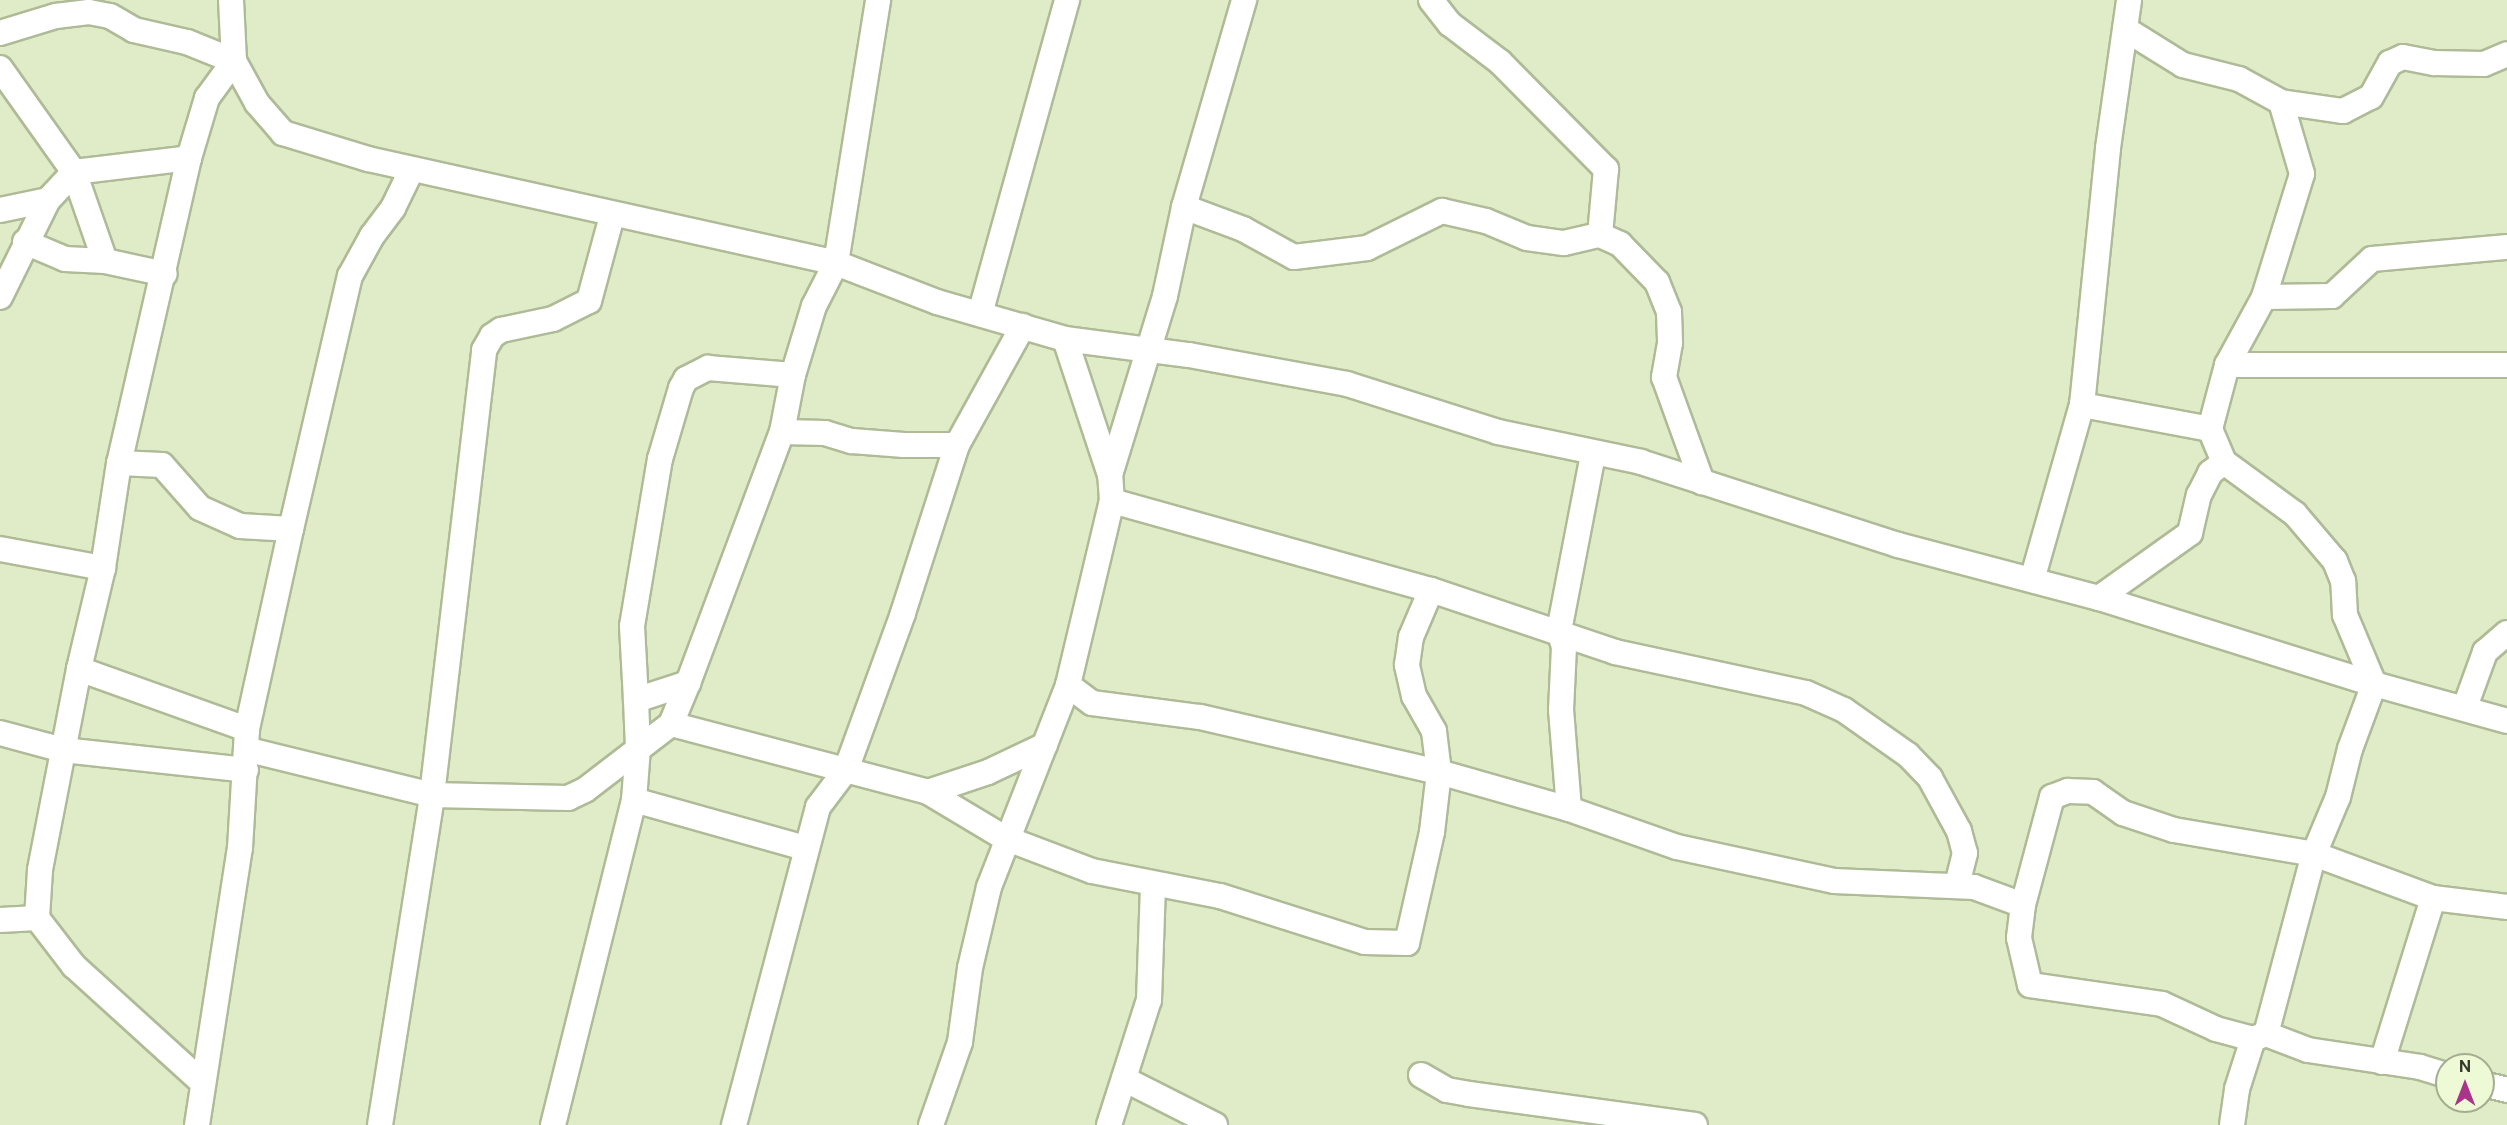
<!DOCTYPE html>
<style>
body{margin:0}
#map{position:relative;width:2507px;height:1125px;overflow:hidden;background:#e0ecc8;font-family:"Public Sans",sans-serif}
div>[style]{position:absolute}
.roads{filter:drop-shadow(2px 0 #afba97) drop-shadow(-2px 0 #afba97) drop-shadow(0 2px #afba97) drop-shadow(0 -2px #afba97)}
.minor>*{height:24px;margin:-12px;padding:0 12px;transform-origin:12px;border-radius:12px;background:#fff}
span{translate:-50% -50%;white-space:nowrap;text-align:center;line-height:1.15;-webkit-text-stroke:6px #eef9d5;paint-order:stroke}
.north{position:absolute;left:2435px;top:1053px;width:60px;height:60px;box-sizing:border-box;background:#eef9d5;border:2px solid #a4ac91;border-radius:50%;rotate:0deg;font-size:16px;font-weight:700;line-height:24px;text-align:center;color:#34392a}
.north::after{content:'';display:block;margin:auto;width:21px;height:27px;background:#ab348b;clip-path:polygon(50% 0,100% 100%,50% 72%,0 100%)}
</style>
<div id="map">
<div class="roads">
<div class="minor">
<i style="left:1431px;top:0;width:31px;rotate:52deg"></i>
<i style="left:1450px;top:24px;width:63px;rotate:37.2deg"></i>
<i style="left:1500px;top:62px;width:151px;rotate:45.3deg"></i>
<i style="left:1606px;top:169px;width:66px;rotate:95.2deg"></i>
<i style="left:1600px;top:235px;width:22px;rotate:24deg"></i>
<i style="left:1620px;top:244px;width:53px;rotate:45.8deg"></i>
<i style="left:1657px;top:282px;width:32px;rotate:68deg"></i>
<i style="left:1669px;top:312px;width:31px;rotate:88deg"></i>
<i style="left:1670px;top:343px;width:35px;rotate:100deg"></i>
<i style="left:1664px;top:377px;width:112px;rotate:70.1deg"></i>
<i style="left:2125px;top:29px;width:68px;rotate:31.8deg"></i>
<i style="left:2183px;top:65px;width:58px;rotate:14deg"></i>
<i style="left:2239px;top:79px;width:48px;rotate:28.7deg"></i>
<i style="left:2281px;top:102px;width:75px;rotate:73.7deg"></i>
<i style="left:2302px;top:174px;width:129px;rotate:107.2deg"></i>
<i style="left:0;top:33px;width:59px;rotate:-16.9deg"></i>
<i style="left:56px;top:16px;width:33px;rotate:-7deg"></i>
<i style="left:89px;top:12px;width:21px;rotate:11deg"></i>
<i style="left:110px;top:16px;width:28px;rotate:30deg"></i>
<i style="left:134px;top:30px;width:54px;rotate:12.8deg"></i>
<i style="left:187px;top:42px;width:51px;rotate:22deg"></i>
<i style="left:234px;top:61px;width:48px;rotate:61.3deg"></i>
<i style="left:257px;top:103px;width:40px;rotate:49deg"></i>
<i style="left:283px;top:133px;width:89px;rotate:17deg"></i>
<i style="left:368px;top:159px;width:479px;rotate:12.5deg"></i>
<i style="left:836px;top:263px;width:108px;rotate:21.1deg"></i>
<i style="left:937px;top:302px;width:133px;rotate:16.1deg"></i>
<i style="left:1065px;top:339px;width:125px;rotate:7.4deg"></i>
<i style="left:1189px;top:355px;width:161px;rotate:10.4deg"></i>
<i style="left:1347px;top:384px;width:158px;rotate:17.6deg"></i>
<i style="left:1498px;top:432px;width:146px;rotate:11.8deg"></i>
<i style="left:1641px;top:462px;width:270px;rotate:17.9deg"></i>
<i style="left:1898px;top:545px;width:208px;rotate:14.8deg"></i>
<i style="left:2099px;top:598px;width:288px;rotate:17.4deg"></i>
<i style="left:2374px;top:684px;width:138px;rotate:15.5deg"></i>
<i style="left:0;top:68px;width:128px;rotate:54.6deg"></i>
<i style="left:74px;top:172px;width:94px;rotate:70.8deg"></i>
<i style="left:105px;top:261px;width:61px;rotate:12.2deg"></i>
<i style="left:2281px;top:102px;width:63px;rotate:8.3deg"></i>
<i style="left:2343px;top:111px;width:31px;rotate:-27deg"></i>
<i style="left:2371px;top:97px;width:39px;rotate:-61deg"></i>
<i style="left:2390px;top:63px;width:14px;rotate:-25deg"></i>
<i style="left:2403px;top:57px;width:32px;rotate:11deg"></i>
<i style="left:2434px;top:63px;width:50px;rotate:1.1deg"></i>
<i style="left:2484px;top:64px;width:25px;rotate:-23deg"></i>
<i style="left:189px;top:158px;width:313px;rotate:102.9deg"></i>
<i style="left:119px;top:463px;width:106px;rotate:98.7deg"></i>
<i style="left:103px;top:568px;width:104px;rotate:103.4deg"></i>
<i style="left:79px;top:669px;width:205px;rotate:101deg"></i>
<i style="left:40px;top:870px;width:48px;rotate:93.6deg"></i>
<i style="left:37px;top:918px;width:61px;rotate:52.4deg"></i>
<i style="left:74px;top:966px;width:173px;rotate:42.2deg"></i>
<i style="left:1184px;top:207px;width:63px;rotate:20.4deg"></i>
<i style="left:1243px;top:229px;width:58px;rotate:28.8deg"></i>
<i style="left:1294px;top:257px;width:74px;rotate:-7deg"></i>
<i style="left:1367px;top:248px;width:84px;rotate:-26.3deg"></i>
<i style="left:1442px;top:211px;width:45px;rotate:12.8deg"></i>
<i style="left:1486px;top:221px;width:44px;rotate:22.5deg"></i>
<i style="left:1527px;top:238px;width:37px;rotate:8deg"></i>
<i style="left:1564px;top:243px;width:37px;rotate:-13deg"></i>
<i style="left:0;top:210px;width:49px;rotate:-11.8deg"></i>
<i style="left:48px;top:200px;width:38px;rotate:-47deg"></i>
<i style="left:74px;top:172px;width:116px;rotate:-6.9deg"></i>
<i style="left:189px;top:158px;width:63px;rotate:-73.3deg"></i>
<i style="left:207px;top:98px;width:46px;rotate:-53.9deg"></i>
<i style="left:234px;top:61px;width:61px;rotate:-92.8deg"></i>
<i style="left:25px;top:242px;width:43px;rotate:23deg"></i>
<i style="left:65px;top:259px;width:40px;rotate:2.9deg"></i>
<i style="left:0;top:297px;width:108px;rotate:-63.7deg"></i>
<i style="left:980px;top:314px;width:326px;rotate:-74.5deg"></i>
<i style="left:2227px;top:365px;width:280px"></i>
<i style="left:2082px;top:405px;width:130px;rotate:10.6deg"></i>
<i style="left:782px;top:432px;width:43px;rotate:1.3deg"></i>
<i style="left:825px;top:433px;width:28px;rotate:17deg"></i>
<i style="left:852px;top:441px;width:52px;rotate:4.4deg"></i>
<i style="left:904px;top:445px;width:53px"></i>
<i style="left:119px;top:463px;width:43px;rotate:2.7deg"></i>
<i style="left:162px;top:465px;width:57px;rotate:48.5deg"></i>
<i style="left:200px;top:508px;width:44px;rotate:24.2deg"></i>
<i style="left:240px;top:526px;width:51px;rotate:3.4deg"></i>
<i style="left:1110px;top:475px;width:187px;rotate:-72.9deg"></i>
<i style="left:1165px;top:296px;width:91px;rotate:-77.9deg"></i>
<i style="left:1184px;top:207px;width:216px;rotate:-73.8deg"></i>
<i style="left:1112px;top:501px;width:331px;rotate:15.6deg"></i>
<i style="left:1431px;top:590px;width:194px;rotate:18.6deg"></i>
<i style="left:1615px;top:652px;width:195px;rotate:12.1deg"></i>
<i style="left:1806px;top:693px;width:42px;rotate:24.1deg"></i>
<i style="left:1844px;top:710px;width:78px;rotate:35.1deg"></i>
<i style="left:1908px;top:755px;width:32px;rotate:46deg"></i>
<i style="left:1930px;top:778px;width:60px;rotate:61.3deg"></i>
<i style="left:1959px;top:831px;width:23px;rotate:75deg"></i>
<i style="left:1965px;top:853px;width:34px;rotate:104deg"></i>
<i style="left:0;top:549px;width:105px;rotate:10.5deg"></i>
<i style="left:2032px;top:580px;width:182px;rotate:-74.1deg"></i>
<i style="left:2082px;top:405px;width:258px;rotate:-84.2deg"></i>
<i style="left:2108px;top:148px;width:149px;rotate:-81.9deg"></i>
<i style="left:2099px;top:598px;width:112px;rotate:-35.5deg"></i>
<i style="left:2190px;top:533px;width:39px;rotate:-77deg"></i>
<i style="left:2199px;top:495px;width:25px;rotate:-63deg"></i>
<i style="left:2210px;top:473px;width:18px;rotate:-38deg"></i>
<i style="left:79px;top:669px;width:178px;rotate:19.7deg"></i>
<i style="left:1068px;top:685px;width:30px;rotate:37deg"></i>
<i style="left:1092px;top:703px;width:109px;rotate:7.4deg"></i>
<i style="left:1200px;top:717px;width:245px;rotate:13deg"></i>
<i style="left:1439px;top:772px;width:135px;rotate:15.9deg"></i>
<i style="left:1569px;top:809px;width:114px;rotate:19.4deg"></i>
<i style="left:1677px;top:847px;width:161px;rotate:12.2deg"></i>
<i style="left:1834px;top:881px;width:140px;rotate:2.5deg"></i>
<i style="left:1974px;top:887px;width:52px;rotate:20.2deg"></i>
<i style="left:2023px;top:905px;width:33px;rotate:97deg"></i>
<i style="left:2019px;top:938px;width:48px;rotate:76.8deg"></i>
<i style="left:2030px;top:985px;width:133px;rotate:8.2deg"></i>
<i style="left:2162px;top:1004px;width:60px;rotate:24.8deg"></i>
<i style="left:2216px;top:1029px;width:38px;rotate:15deg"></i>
<i style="left:636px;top:700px;width:74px;rotate:-93.1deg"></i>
<i style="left:632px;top:626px;width:169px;rotate:-80.5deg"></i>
<i style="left:660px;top:459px;width:74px;rotate:-73.5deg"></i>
<i style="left:681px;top:388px;width:10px;rotate:-61deg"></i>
<i style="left:686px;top:379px;width:25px;rotate:-27deg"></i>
<i style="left:708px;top:368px;width:85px;rotate:4.7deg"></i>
<i style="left:2465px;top:707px;width:59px;rotate:-70deg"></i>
<i style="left:2485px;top:652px;width:29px;rotate:-41deg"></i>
<i style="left:671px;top:724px;width:266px;rotate:14.8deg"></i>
<i style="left:928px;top:792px;width:90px;rotate:30.9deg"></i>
<i style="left:1005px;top:838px;width:93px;rotate:20.8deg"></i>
<i style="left:1092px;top:871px;width:130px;rotate:11.1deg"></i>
<i style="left:1220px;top:896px;width:152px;rotate:17.6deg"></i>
<i style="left:1365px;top:942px;width:42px;rotate:1.4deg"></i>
<i style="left:1407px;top:943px;width:114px;rotate:-77.3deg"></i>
<i style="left:1432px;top:832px;width:60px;rotate:-83.3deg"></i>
<i style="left:1439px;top:772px;width:41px;rotate:-97deg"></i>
<i style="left:1434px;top:731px;width:40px;rotate:-119.7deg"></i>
<i style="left:1414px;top:696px;width:32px;rotate:-103deg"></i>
<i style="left:1407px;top:665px;width:28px;rotate:-82deg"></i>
<i style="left:1411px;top:637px;width:51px;rotate:-66.9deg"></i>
<i style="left:0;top:733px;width:65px;rotate:15.1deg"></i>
<i style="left:63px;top:750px;width:184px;rotate:6.2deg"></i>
<i style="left:249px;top:750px;width:188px;rotate:13.8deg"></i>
<i style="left:432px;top:795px;width:448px;rotate:-83.3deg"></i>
<i style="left:484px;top:350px;width:16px;rotate:-60deg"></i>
<i style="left:492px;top:336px;width:11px;rotate:-34deg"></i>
<i style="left:501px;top:330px;width:53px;rotate:-11.9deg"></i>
<i style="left:553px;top:319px;width:40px;rotate:-26.6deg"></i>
<i style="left:589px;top:301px;width:88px;rotate:-74.9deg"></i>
<i style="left:928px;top:792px;width:63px;rotate:-18.4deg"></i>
<i style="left:988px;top:772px;width:63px;rotate:-25.3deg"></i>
<i style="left:634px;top:800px;width:178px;rotate:15.7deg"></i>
<i style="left:1569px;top:809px;width:99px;rotate:-94.6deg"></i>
<i style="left:1561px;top:710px;width:63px;rotate:-87.3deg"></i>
<i style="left:1564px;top:647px;width:17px;rotate:-107deg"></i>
<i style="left:1559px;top:631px;width:179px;rotate:-79.1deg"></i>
<i style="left:2023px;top:905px;width:112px;rotate:-75deg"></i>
<i style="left:2052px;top:797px;width:17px;rotate:-21deg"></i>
<i style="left:2068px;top:791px;width:25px;rotate:2deg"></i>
<i style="left:2093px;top:792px;width:37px;rotate:35deg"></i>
<i style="left:2123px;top:813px;width:54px;rotate:18.4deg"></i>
<i style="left:2174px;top:830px;width:142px;rotate:9.7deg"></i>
<i style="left:2314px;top:854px;width:127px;rotate:20.3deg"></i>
<i style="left:2433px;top:898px;width:75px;rotate:6.9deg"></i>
<i style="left:0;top:920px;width:37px;rotate:-3deg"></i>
<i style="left:2266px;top:1034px;width:45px;rotate:20.9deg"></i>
<i style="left:2308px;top:1050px;width:113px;rotate:8.6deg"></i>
<i style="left:2420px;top:1067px;width:28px;rotate:17deg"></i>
<i style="left:2382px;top:1062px;width:172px;rotate:-72.7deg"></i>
<i style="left:1421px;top:1075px;width:30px;rotate:30deg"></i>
<i style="left:1447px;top:1090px;width:22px;rotate:10deg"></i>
<i style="left:1469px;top:1094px;width:228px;rotate:7.8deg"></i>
<i style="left:1124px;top:1079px;width:102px;rotate:26.8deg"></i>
<i style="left:2483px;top:1084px;width:25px;rotate:14deg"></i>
<i style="left:197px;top:1125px;width:280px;rotate:-81.2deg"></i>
<i style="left:240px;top:848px;width:119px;rotate:-86.6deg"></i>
<i style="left:247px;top:729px;width:205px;rotate:-77.6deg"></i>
<i style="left:291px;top:529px;width:260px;rotate:-76.9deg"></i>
<i style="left:350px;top:276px;width:46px;rotate:-61.2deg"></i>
<i style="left:372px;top:236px;width:35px;rotate:-53deg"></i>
<i style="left:393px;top:208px;width:43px;rotate:-64deg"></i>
<i style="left:380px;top:1125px;width:334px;rotate:-81deg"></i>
<i style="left:432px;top:795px;width:136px;rotate:1.3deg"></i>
<i style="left:568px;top:798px;width:19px;rotate:-25deg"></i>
<i style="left:585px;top:790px;width:108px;rotate:-37.5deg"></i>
<i style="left:671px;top:724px;width:44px;rotate:-67.5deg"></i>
<i style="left:553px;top:1125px;width:335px;rotate:-76deg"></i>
<i style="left:634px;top:800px;width:52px;rotate:-85.6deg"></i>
<i style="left:638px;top:748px;width:48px;rotate:-92.4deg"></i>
<i style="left:636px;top:700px;width:55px;rotate:-18.1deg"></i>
<i style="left:688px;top:683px;width:268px;rotate:-69.5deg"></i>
<i style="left:782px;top:432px;width:58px;rotate:-79.1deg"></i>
<i style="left:793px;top:375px;width:72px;rotate:-73.1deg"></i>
<i style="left:814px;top:306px;width:48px;rotate:-62.9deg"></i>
<i style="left:836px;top:263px;width:266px;rotate:-80.9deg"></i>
<i style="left:734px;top:1125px;width:329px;rotate:-75.2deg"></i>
<i style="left:818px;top:807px;width:46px;rotate:-52.9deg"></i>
<i style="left:846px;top:770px;width:167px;rotate:-70deg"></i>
<i style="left:903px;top:613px;width:176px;rotate:-72.2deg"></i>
<i style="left:957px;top:445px;width:136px;rotate:-61deg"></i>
<i style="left:931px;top:1125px;width:88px;rotate:-70.7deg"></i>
<i style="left:960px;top:1042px;width:75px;rotate:-82.3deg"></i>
<i style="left:970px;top:968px;width:83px;rotate:-76.8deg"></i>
<i style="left:989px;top:887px;width:217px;rotate:-68.6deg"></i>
<i style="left:1068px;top:685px;width:189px;rotate:-76.6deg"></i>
<i style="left:1112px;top:501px;width:26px;rotate:-94deg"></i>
<i style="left:1110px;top:475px;width:143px;rotate:-108.3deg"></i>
<i style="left:1109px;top:1125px;width:131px;rotate:-72.3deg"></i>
<i style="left:1149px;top:1000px;width:114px;rotate:-88deg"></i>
<i style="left:2232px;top:1125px;width:36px;rotate:-82deg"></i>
<i style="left:2237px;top:1089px;width:52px;rotate:-72.3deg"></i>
<i style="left:2253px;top:1039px;width:14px;rotate:-21deg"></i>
<i style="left:2266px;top:1034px;width:186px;rotate:-75.1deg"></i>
<i style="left:2314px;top:854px;width:62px;rotate:-67.2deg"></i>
<i style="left:2338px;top:797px;width:49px;rotate:-76deg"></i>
<i style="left:2350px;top:749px;width:69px;rotate:-69.7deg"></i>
<i style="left:2374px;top:684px;width:75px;rotate:-112.8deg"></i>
<i style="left:2345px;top:615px;width:34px;rotate:-93deg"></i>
<i style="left:2343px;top:581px;width:22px;rotate:-112deg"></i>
<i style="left:2335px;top:561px;width:62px;rotate:-130.4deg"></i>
<i style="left:2295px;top:514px;width:88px;rotate:-143.8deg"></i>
<i style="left:2224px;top:462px;width:36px;rotate:-113deg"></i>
<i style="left:2210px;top:429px;width:66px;rotate:-75.1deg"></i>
<i style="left:2227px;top:365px;width:77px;rotate:-61.4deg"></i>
<i style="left:2264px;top:297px;width:68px;rotate:-0.8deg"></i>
<i style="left:2332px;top:296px;width:54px;rotate:-42.8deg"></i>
<i style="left:2372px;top:259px;width:136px;rotate:-5.1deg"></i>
</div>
</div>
<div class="north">N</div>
</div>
